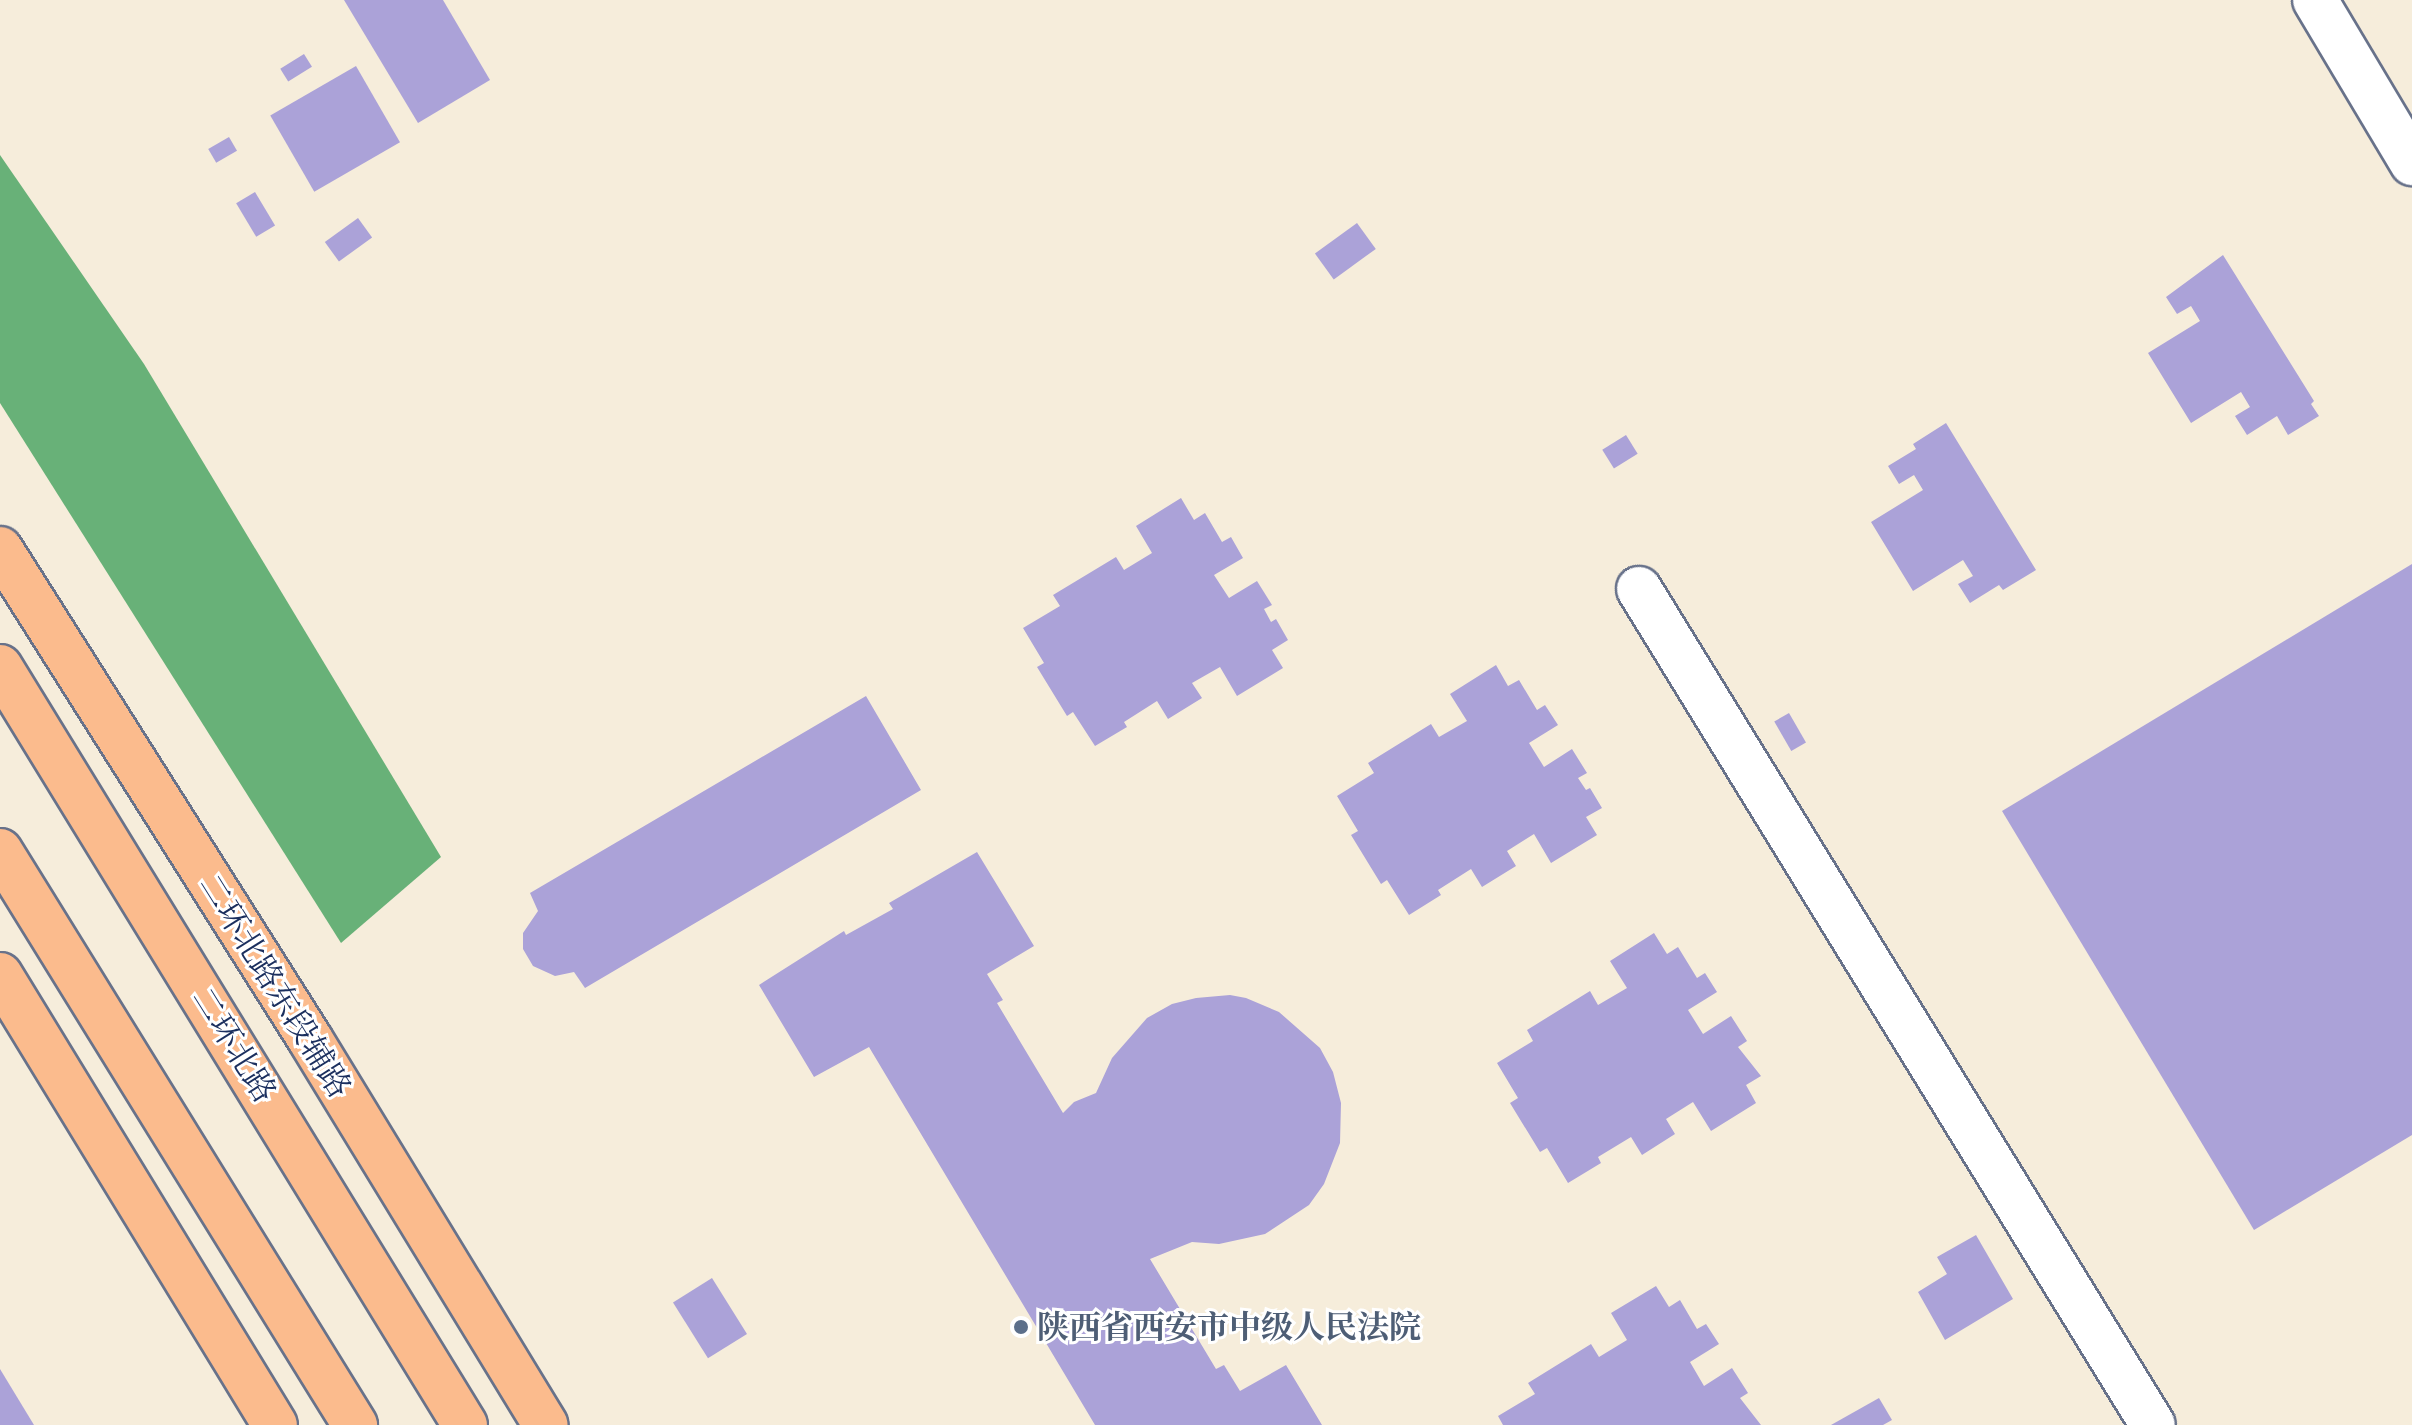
<!DOCTYPE html>
<meta charset="utf-8">
<style>
body{margin:0}
#map{position:relative;width:2412px;height:1425px;overflow:hidden;background:#f6eddb;font-family:"Gentium Book Plus","Noto Serif SC",serif}
div>[style]{position:absolute}
.forest>*{inset:0;background:#68b178}
.building>*{inset:0;background:#aba2d8;transform-origin:0 0}
.roads{filter:drop-shadow(2px 0 #68728a) drop-shadow(-2px 0 #68728a) drop-shadow(0 2px #68728a) drop-shadow(0 -2px #68728a)}
.minor>*{height:44px;margin:-22px;padding:0 22px;transform-origin:22px;border-radius:22px;background:#fff}
.major>*{height:44px;margin:-22px;padding:0 22px;transform-origin:22px;border-radius:22px;background:#fbbb8d}
.highway>*{height:44px;margin:-22px;padding:0 22px;transform-origin:22px;border-radius:22px;background:#fbbb8d}
.dots>*{width:22px;height:22px;translate:-50% -50%;box-sizing:border-box;border:4px solid #fff;border-radius:50%}
span{translate:-50% -50%;white-space:nowrap;text-align:center;line-height:1.15;-webkit-text-stroke:6px #fff;paint-order:stroke}
.street-label{font-size:32px;color:#1b2f5e}
.service-label{font-size:32px;color:#4e5e75;font-weight:700}
.left{translate:0 -50%;text-align:left}
</style>
<div id="map">
<div class="forest">
<i style="clip-path:polygon(0 155px,144px 364px,441px 857px,341px 943px,0 403px)"></i>
</div>
<div class="building">
<i style="clip-path:polygon(344px 0,443px 0,490px 80px,418px 123px)"></i>
<i style="left:304px;top:54px;width:15px;height:28px;rotate:58deg"></i>
<i style="left:356px;top:66px;width:88px;height:99px;rotate:60deg"></i>
<i style="left:229px;top:137px;width:16px;height:24px;rotate:60deg"></i>
<i style="left:255px;top:192px;width:39px;height:22px;rotate:59deg"></i>
<i style="left:358px;top:218px;width:24px;height:41px;rotate:54deg"></i>
<i style="left:1357px;top:223px;width:32px;height:52px;rotate:54deg"></i>
<i style="clip-path:polygon(2223px 255px,2314px 401px,2311px 404px,2319px 416px,2288px 435px,2277px 416px,2247px 435px,2235px 416px,2250px 407px,2241px 392px,2191px 423px,2148px 353px,2200px 321px,2191px 306px,2177px 314px,2166px 297px)"></i>
<i style="clip-path:polygon(1946px 423px,2036px 570px,2003px 590px,1999px 585px,1970px 603px,1958px 584px,1973px 576px,1963px 560px,1913px 591px,1871px 522px,1923px 490px,1914px 475px,1899px 484px,1888px 466px,1916px 449px,1913px 444px)"></i>
<i style="left:1626px;top:435px;width:22px;height:28px;rotate:58deg"></i>
<i style="clip-path:polygon(1181px 498px,1194px 520px,1205px 513px,1222px 542px,1231px 537px,1243px 558px,1214px 575px,1229px 598px,1257px 581px,1272px 605px,1264px 609px,1271px 622px,1276px 619px,1288px 640px,1272px 650px,1283px 668px,1237px 696px,1220px 667px,1192px 683px,1202px 698px,1168px 719px,1157px 701px,1124px 722px,1127px 727px,1095px 746px,1073px 712px,1067px 716px,1037px 667px,1044px 663px,1023px 628px,1060px 606px,1053px 595px,1116px 557px,1124px 570px,1152px 553px,1136px 526px)"></i>
<i style="clip-path:polygon(2412px 564px,2412px 1135px,2254px 1230px,2002px 811px)"></i>
<i style="clip-path:polygon(1496px 665px,1508px 686px,1519px 680px,1537px 710px,1545px 705px,1558px 725px,1529px 743px,1544px 767px,1572px 749px,1587px 773px,1578px 778px,1586px 790px,1590px 788px,1602px 808px,1586px 817px,1597px 835px,1551px 863px,1534px 834px,1507px 851px,1516px 866px,1482px 887px,1471px 869px,1438px 890px,1441px 895px,1409px 915px,1387px 880px,1381px 884px,1351px 835px,1358px 831px,1337px 796px,1374px 773px,1368px 763px,1431px 724px,1439px 737px,1467px 721px,1450px 694px)"></i>
<i style="clip-path:polygon(866px 696px,921px 790px,585px 988px,574px 972px,555px 976px,533px 966px,523px 949px,523px 933px,538px 911px,530px 893px)"></i>
<i style="left:1789px;top:713px;width:34px;height:17px;rotate:60deg"></i>
<i style="clip-path:polygon(977px 852px,1034px 946px,987px 974px,1003px 1000px,997px 1003px,1063px 1113px,1074px 1102px,1096px 1093px,1112px 1058px,1147px 1018px,1172px 1004px,1196px 998px,1230px 995px,1246px 998px,1279px 1012px,1320px 1048px,1333px 1072px,1341px 1103px,1340px 1143px,1324px 1184px,1309px 1205px,1265px 1234px,1219px 1244px,1192px 1242px,1150px 1259px,1216px 1369px,1224px 1365px,1240px 1391px,1286px 1365px,1322px 1425px,1095px 1425px,869px 1047px,814px 1077px,759px 985px,844px 931px,846px 935px,893px 909px,889px 903px)"></i>
<i style="clip-path:polygon(1654px 933px,1667px 954px,1678px 947px,1697px 978px,1705px 973px,1717px 992px,1688px 1010px,1703px 1034px,1731px 1016px,1747px 1041px,1738px 1047px,1761px 1076px,1746px 1085px,1756px 1103px,1711px 1131px,1693px 1102px,1666px 1119px,1675px 1134px,1642px 1155px,1631px 1137px,1598px 1157px,1601px 1163px,1568px 1183px,1547px 1148px,1540px 1152px,1510px 1103px,1518px 1098px,1497px 1063px,1533px 1041px,1527px 1030px,1590px 991px,1598px 1005px,1627px 988px,1610px 961px)"></i>
<i style="clip-path:polygon(1976px 1235px,2013px 1299px,1945px 1340px,1918px 1292px,1947px 1274px,1937px 1257px)"></i>
<i style="left:712px;top:1278px;width:66px;height:46px;rotate:58deg"></i>
<i style="clip-path:polygon(1656px 1286px,1669px 1307px,1680px 1300px,1697px 1329px,1706px 1324px,1719px 1344px,1690px 1362px,1704px 1386px,1732px 1368px,1748px 1393px,1740px 1398px,1761px 1425px,1503px 1425px,1498px 1416px,1535px 1394px,1528px 1383px,1591px 1344px,1599px 1357px,1627px 1340px,1611px 1313px)"></i>
<i style="clip-path:polygon(0 1369px,34px 1425px,0 1425px)"></i>
<i style="clip-path:polygon(1879px 1398px,1892px 1420px,1883px 1425px,1831px 1425px)"></i>
</div>
<div class="roads">
<div class="minor">
<i style="left:2315px;top:0;width:190px;rotate:59.2deg"></i>
<i style="left:1639px;top:589px;width:981px;rotate:58.42deg"></i>
</div>
<div class="major">
<i style="left:0;top:549px;width:580px;rotate:57.68deg"></i>
<i style="left:310px;top:1039px;width:452px;rotate:58.6deg"></i>
<i style="left:0;top:975px;width:527px;rotate:58.57deg"></i>
</div>
<div class="highway">
<i style="left:0;top:667px;width:889px;rotate:58.47deg"></i>
<i style="left:0;top:851px;width:675px;rotate:58.26deg"></i>
</div>
</div>
<div class="dots">
<i style="left:1021px;top:1327px;background:#5c6f8a"></i>
</div>
<div class="street-label">
<span style="left:275px;top:986px;rotate:58deg">二环北路东段辅路</span>
<span style="left:234px;top:1045px;rotate:58deg">二环北路</span>
</div>
<div class="service-label">
<span class="left" style="left:1037px;top:1327px">陕西省西安市中级人民法院</span>
</div>
</div>
